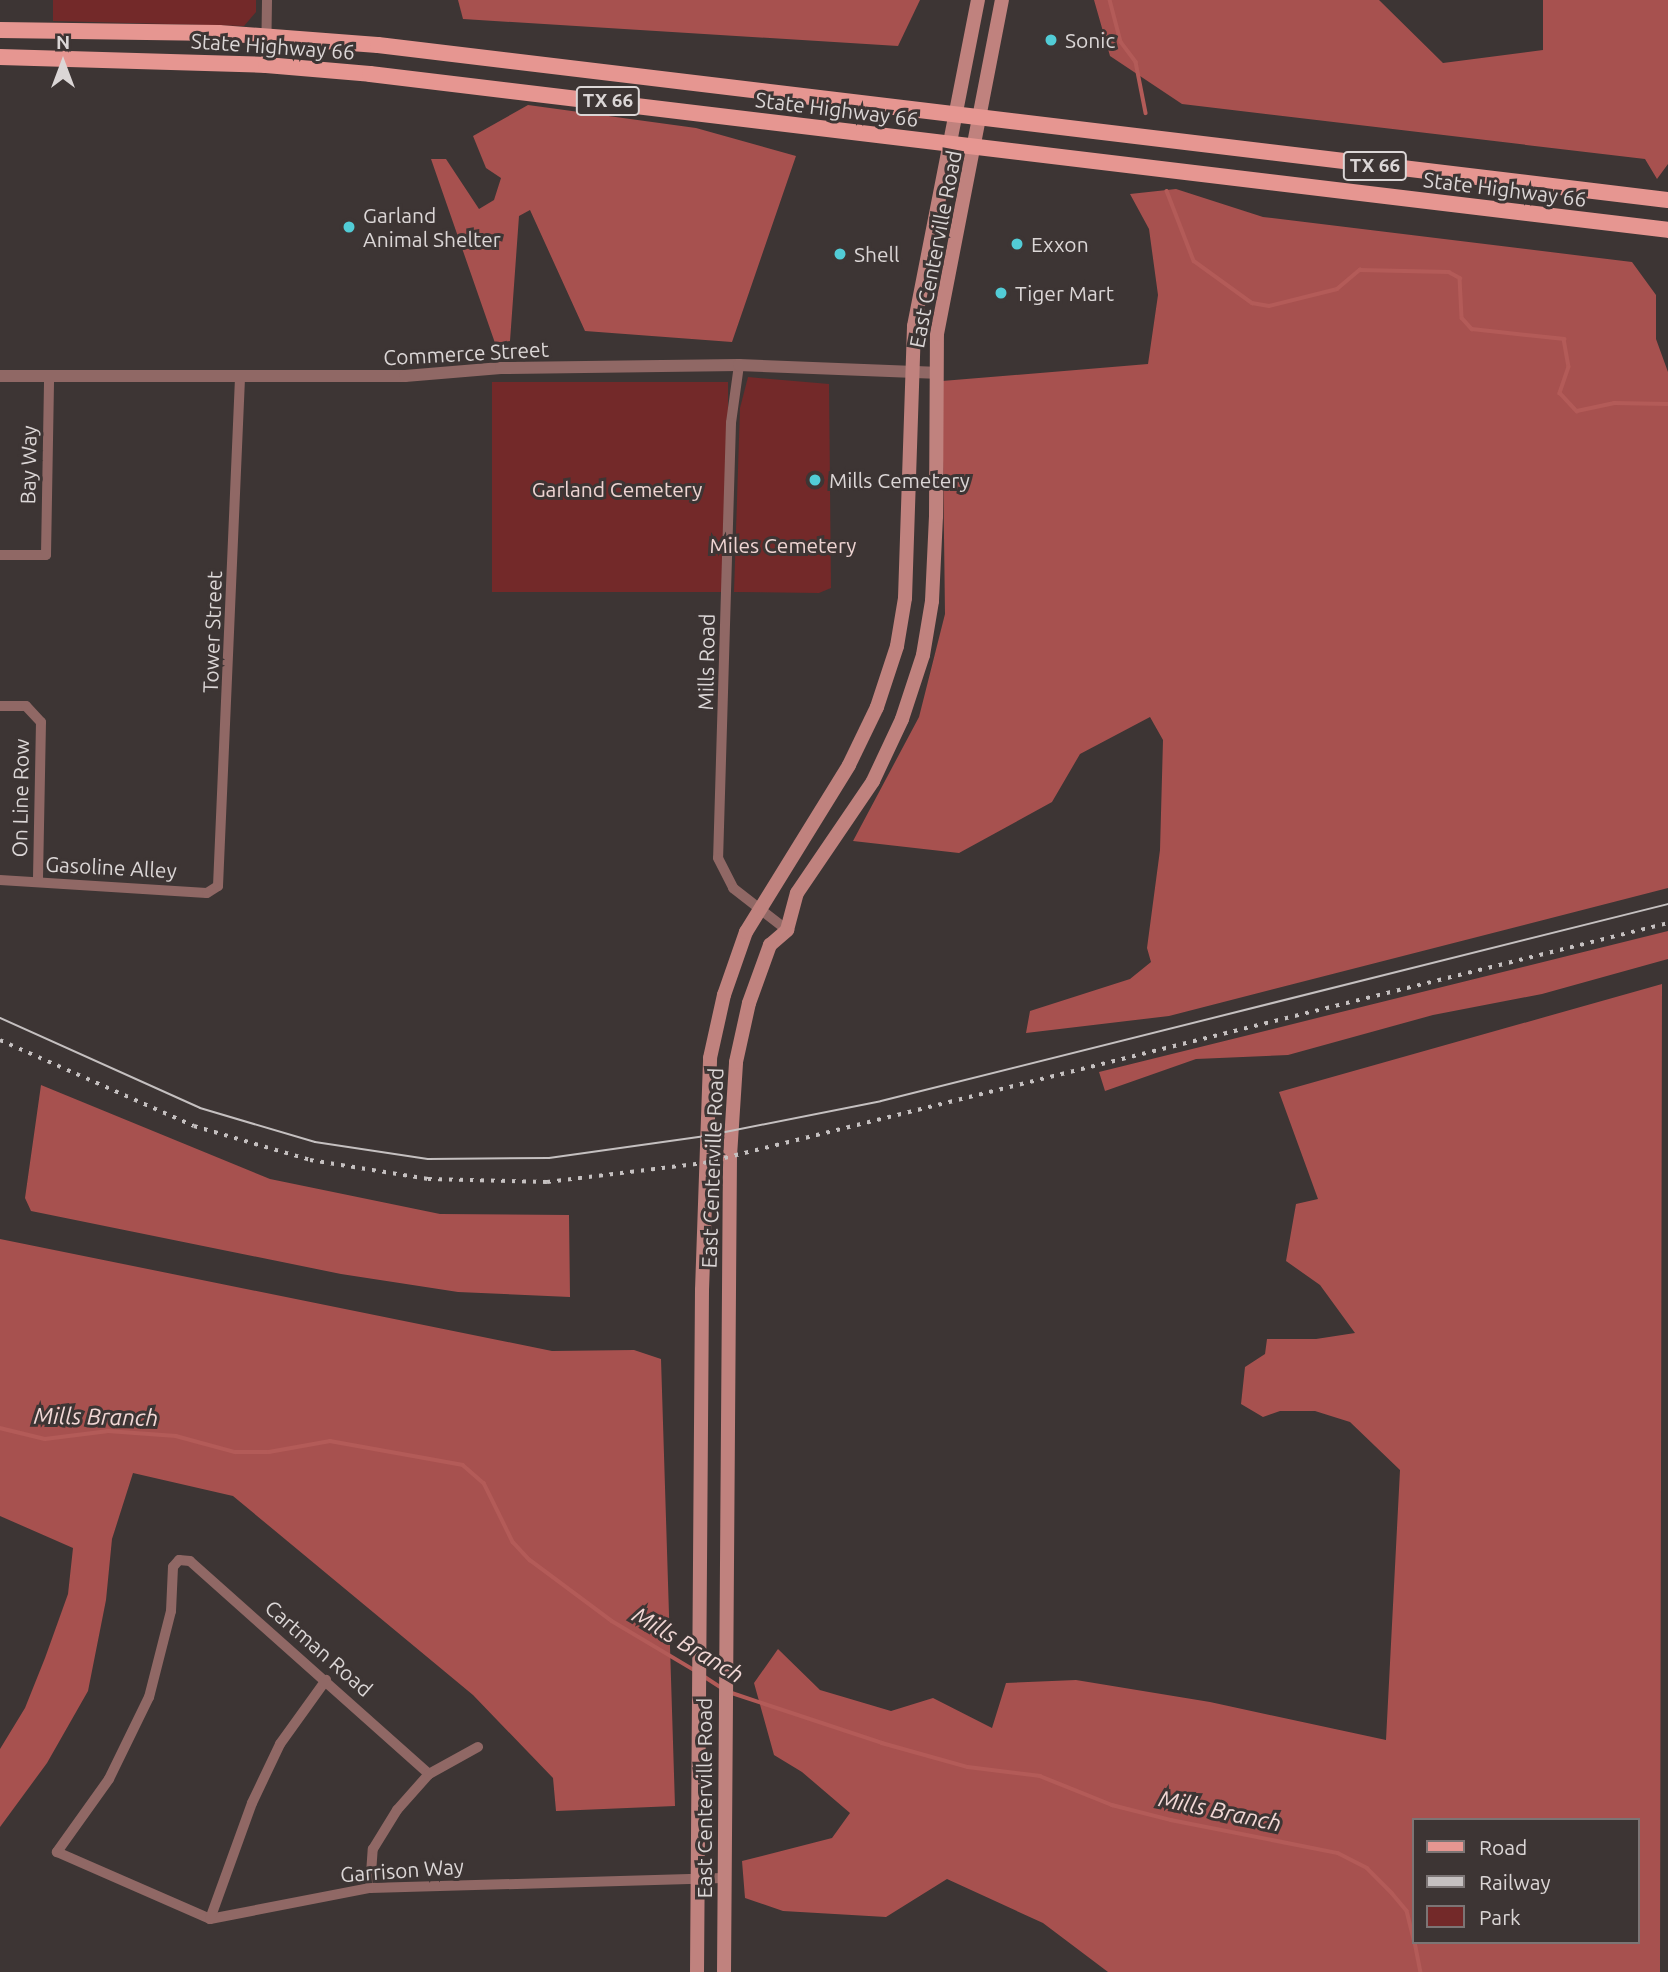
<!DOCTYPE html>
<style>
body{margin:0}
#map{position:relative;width:1668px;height:1972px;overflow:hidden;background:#3d3534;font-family:Ubuntu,sans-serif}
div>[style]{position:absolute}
.green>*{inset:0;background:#732929;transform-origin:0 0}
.forest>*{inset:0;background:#a7514f}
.stream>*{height:3.5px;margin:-1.75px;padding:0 1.75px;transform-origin:1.75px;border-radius:1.75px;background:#b35b58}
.minor>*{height:10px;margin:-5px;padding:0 5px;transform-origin:5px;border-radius:5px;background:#906865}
.tertiary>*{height:12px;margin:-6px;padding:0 6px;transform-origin:6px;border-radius:6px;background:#906865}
.secondary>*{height:14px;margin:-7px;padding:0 7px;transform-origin:7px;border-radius:7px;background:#c0827e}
.primary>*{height:16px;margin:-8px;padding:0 8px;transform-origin:8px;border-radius:8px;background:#e69691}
.tram>*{height:2px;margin:-1px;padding:0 1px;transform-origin:1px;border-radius:1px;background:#c5c0c0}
.rail>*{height:3.5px;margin-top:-1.75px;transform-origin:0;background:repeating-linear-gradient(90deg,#c5c0c0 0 3.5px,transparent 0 10.5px)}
.dots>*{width:19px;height:19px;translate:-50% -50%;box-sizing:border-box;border:4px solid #3d3534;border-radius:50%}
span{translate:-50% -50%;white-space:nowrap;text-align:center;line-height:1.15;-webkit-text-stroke:6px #3d3534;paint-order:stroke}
.shield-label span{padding:2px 5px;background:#3d3534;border:2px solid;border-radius:5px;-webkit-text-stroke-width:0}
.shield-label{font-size:19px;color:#dbd6d6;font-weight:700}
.poi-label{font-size:21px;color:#dbd6d6}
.left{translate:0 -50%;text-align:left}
.street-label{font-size:21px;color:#dbd6d6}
.park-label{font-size:21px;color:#eed4d2}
.water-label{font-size:23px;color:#f2d8d6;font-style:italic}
.legend{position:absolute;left:1412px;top:1818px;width:228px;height:126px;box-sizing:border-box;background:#3d3534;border:2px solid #7c7575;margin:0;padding:9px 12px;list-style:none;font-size:21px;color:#dbd6d6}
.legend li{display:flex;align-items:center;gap:14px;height:35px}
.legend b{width:35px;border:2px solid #7c7575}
.north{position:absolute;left:28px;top:28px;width:70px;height:70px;-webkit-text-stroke:5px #3d3534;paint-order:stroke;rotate:0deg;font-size:19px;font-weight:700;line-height:28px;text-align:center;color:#dbd6d6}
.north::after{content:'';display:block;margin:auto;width:24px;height:32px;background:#dbd6d6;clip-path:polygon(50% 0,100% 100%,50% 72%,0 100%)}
</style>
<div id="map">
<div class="green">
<i style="clip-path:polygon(53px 0,256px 0,256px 12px,244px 26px,53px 21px)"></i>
<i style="clip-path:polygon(748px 377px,829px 384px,831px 588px,819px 593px,734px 592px,740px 408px)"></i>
<i style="left:492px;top:382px;width:236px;height:210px"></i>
</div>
<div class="forest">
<i style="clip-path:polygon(458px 0,920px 0,898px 46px,463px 19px)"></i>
<i style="clip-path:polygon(1094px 0,1379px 0,1443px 63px,1543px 50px,1543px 0,1668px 0,1668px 164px,1657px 179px,1645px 159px,1182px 104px,1110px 56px)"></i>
<i style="clip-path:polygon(528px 105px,696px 128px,796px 156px,732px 342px,585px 331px,530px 210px,519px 216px,510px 341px,495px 343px,431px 159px,446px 159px,479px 209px,494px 200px,501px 178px,486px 168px,473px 136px)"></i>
<i style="clip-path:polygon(1176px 189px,1263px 217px,1632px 262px,1656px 295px,1656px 339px,1668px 372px,1668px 888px,1169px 1016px,1026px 1033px,1030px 1011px,1130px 979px,1151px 962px,1147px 948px,1160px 850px,1163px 740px,1150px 717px,1080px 754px,1052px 802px,959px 853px,853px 841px,919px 717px,945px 614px,942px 381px,1148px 364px,1158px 295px,1149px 229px,1130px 194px)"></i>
<i style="clip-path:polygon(1668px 931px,1668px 959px,1542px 994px,1433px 1015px,1288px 1055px,1196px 1059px,1105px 1091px,1099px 1072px)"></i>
<i style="clip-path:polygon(evenodd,1662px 984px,1660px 1972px,1108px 1972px,1043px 1923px,947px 1879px,886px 1917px,783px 1911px,745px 1898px,742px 1861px,832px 1838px,850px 1813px,802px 1772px,774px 1755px,754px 1683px,778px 1649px,820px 1690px,891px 1711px,933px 1698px,992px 1728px,1006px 1683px,1076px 1680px,1210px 1702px,1386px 1740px,1400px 1470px,1350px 1422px,1315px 1411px,1280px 1411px,1263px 1417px,1241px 1404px,1245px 1367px,1265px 1354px,1267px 1339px,1316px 1339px,1355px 1333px,1320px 1285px,1286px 1261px,1296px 1204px,1318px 1199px,1279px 1092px,1662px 984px,1414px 1820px,1638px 1820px,1638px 1942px,1414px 1942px,1414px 1820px)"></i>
<i style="clip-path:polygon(41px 1085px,270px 1179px,440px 1214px,569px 1215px,570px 1297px,458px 1292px,341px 1274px,31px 1211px,25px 1198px)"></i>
<i style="clip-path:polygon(0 1239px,552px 1351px,634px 1350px,661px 1359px,675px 1806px,556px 1811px,553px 1778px,473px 1695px,233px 1496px,133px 1473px,112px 1539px,106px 1600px,88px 1691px,47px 1763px,0 1827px,0 1749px,25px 1708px,45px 1658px,68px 1594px,73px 1548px,0 1516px)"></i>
</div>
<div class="stream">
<i style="left:1110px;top:0;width:43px;rotate:75.3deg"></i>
<i style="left:1121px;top:42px;width:25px;rotate:53deg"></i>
<i style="left:1136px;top:62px;width:52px;rotate:78.9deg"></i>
<i style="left:1167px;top:191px;width:75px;rotate:68.9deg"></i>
<i style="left:1194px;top:261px;width:72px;rotate:35.9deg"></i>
<i style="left:1252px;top:303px;width:17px;rotate:10deg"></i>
<i style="left:1269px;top:306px;width:70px;rotate:-14deg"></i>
<i style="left:1337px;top:289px;width:30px;rotate:-40deg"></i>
<i style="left:1360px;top:270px;width:89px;rotate:1.3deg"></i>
<i style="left:1449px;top:272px;width:13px;rotate:29deg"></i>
<i style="left:1460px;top:278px;width:40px;rotate:87.1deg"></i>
<i style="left:1462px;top:318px;width:15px;rotate:48deg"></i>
<i style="left:1472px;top:329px;width:93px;rotate:6.2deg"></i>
<i style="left:1564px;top:339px;width:28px;rotate:80deg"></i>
<i style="left:1569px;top:367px;width:28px;rotate:109deg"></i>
<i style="left:1560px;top:393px;width:25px;rotate:47deg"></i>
<i style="left:1577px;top:411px;width:38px;rotate:-12deg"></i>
<i style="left:1614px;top:403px;width:54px;rotate:1.1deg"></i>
<i style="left:0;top:1428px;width:46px;rotate:13.7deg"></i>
<i style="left:45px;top:1439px;width:64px;rotate:-7.2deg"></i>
<i style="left:108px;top:1431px;width:68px;rotate:4.2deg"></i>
<i style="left:176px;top:1436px;width:61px;rotate:15.2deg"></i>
<i style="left:235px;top:1452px;width:34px"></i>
<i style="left:269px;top:1452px;width:62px;rotate:-10.2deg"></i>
<i style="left:330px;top:1441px;width:135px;rotate:10.2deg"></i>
<i style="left:463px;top:1465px;width:28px;rotate:41deg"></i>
<i style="left:484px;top:1483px;width:66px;rotate:63.8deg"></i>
<i style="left:513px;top:1542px;width:25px;rotate:47deg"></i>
<i style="left:530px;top:1560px;width:102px;rotate:36.6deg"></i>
<i style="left:612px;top:1621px;width:98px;rotate:30.8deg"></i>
<i style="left:702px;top:1675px;width:24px;rotate:33deg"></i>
<i style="left:729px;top:1692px;width:161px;rotate:18.4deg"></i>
<i style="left:882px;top:1743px;width:89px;rotate:15.6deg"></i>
<i style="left:968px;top:1767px;width:73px;rotate:7.1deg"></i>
<i style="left:1040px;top:1776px;width:78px;rotate:21.9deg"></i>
<i style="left:1112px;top:1805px;width:61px;rotate:14.3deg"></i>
<i style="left:1171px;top:1820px;width:170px;rotate:11.2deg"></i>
<i style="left:1338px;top:1853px;width:33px;rotate:27deg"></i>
<i style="left:1367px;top:1868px;width:35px;rotate:45deg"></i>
<i style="left:1392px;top:1893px;width:23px;rotate:50deg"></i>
<i style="left:1407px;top:1911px;width:29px;rotate:76deg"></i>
<i style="left:1415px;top:1942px;width:31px;rotate:79deg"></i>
</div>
<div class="minor">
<i style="left:266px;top:65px;width:65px;rotate:-89.1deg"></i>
<i style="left:739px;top:365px;width:59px;rotate:97.9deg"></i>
<i style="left:731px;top:423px;width:435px;rotate:91.7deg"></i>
<i style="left:718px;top:858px;width:34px;rotate:63deg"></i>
<i style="left:733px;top:888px;width:68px;rotate:37.9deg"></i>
<i style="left:0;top:555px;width:46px"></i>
<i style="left:46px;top:555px;width:179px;rotate:-89deg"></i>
<i style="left:0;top:706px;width:26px"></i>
<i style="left:26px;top:706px;width:22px;rotate:47deg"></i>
<i style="left:41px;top:722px;width:160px;rotate:91.1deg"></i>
<i style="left:0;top:880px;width:207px;rotate:3.6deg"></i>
<i style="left:207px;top:893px;width:13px;rotate:-32deg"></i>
<i style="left:218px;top:886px;width:508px;rotate:-87.52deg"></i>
<i style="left:429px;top:1774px;width:320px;rotate:-138.3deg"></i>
<i style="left:190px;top:1561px;width:11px;rotate:-175deg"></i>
<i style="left:179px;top:1560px;width:9px;rotate:131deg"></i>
<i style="left:173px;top:1567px;width:44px;rotate:92.6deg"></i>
<i style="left:171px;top:1611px;width:89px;rotate:104.3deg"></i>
<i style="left:149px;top:1697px;width:91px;rotate:116deg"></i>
<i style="left:109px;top:1779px;width:90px;rotate:125.5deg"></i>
<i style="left:57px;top:1852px;width:167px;rotate:23.6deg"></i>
<i style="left:210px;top:1919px;width:163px;rotate:-11deg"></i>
<i style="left:370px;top:1888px;width:354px;rotate:-1.6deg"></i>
<i style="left:370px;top:1888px;width:39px;rotate:-86deg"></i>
<i style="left:373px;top:1849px;width:46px;rotate:-58.4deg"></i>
<i style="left:397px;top:1810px;width:48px;rotate:-48.4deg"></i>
<i style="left:429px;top:1774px;width:56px;rotate:-28.9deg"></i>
<i style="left:210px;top:1919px;width:123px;rotate:-70.1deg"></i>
<i style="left:252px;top:1803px;width:65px;rotate:-64.6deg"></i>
<i style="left:280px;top:1744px;width:79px;rotate:-54.3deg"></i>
</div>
<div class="tertiary">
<i style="left:0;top:376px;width:405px"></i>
<i style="left:405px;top:376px;width:96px;rotate:-4.8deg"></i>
<i style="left:501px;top:368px;width:238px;rotate:-0.7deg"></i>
<i style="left:739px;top:365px;width:195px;rotate:2.3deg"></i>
</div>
<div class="secondary">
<i style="left:697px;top:1972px;width:682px;rotate:-89.58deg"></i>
<i style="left:702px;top:1290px;width:232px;rotate:-88deg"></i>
<i style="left:710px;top:1058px;width:65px;rotate:-77.5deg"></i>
<i style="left:724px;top:995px;width:67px;rotate:-70.8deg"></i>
<i style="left:746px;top:932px;width:196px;rotate:-58.3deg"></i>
<i style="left:849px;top:765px;width:64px;rotate:-64.2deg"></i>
<i style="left:877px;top:707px;width:64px;rotate:-71.8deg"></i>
<i style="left:897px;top:646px;width:49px;rotate:-80.5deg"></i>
<i style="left:905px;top:598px;width:272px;rotate:-88.1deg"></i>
<i style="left:914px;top:326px;width:332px;rotate:-78.9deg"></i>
<i style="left:724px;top:1972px;width:816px;rotate:-89.58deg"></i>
<i style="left:730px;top:1156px;width:94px;rotate:-86.3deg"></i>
<i style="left:736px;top:1062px;width:60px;rotate:-77.6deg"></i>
<i style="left:749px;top:1003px;width:62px;rotate:-70.1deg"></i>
<i style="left:770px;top:945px;width:23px;rotate:-41deg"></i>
<i style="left:787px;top:930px;width:38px;rotate:-75deg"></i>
<i style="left:797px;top:893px;width:135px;rotate:-55.8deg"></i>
<i style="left:873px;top:781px;width:68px;rotate:-64.9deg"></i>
<i style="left:902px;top:719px;width:67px;rotate:-71.8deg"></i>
<i style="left:923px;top:655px;width:55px;rotate:-80.5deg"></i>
<i style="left:932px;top:601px;width:85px;rotate:-87.3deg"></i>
<i style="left:936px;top:516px;width:182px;rotate:-89.7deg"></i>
<i style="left:937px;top:334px;width:340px;rotate:-79deg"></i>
</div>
<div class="primary">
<i style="left:0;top:30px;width:219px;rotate:0.8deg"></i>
<i style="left:219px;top:33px;width:159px;rotate:4.3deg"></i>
<i style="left:378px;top:45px;width:1299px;rotate:6.85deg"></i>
<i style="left:0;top:57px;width:266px;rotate:1.7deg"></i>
<i style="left:266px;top:65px;width:104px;rotate:4.9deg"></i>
<i style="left:370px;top:74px;width:1307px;rotate:6.85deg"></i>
</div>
<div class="tram">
<i style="left:0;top:1018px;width:219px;rotate:24.2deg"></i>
<i style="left:200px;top:1108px;width:120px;rotate:16.5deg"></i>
<i style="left:315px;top:1142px;width:114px;rotate:8.6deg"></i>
<i style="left:428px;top:1159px;width:121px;rotate:-0.5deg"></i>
<i style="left:549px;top:1158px;width:158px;rotate:-8deg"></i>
<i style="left:705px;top:1136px;width:179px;rotate:-11.2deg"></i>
<i style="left:881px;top:1101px;width:811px;rotate:-14.05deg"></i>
</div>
<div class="rail">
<i style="left:0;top:1040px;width:212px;rotate:23.9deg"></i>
<i style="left:194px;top:1126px;width:121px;rotate:16.3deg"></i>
<i style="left:310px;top:1160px;width:120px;rotate:9.1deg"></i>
<i style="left:428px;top:1179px;width:119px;rotate:1.4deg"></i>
<i style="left:547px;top:1182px;width:158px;rotate:-6.9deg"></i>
<i style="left:704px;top:1163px;width:993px;rotate:-13.98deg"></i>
</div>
<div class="dots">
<i style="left:1051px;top:40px;background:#52ccd6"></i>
<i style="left:349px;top:227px;background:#52ccd6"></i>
<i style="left:1017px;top:244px;background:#52ccd6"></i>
<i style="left:840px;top:254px;background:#52ccd6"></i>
<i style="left:1001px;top:293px;background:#52ccd6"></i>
<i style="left:815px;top:480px;background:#52ccd6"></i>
</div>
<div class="shield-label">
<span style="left:608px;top:101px">TX 66</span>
<span style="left:1375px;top:166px">TX 66</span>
</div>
<div class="poi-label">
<span class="left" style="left:1065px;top:40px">Sonic</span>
<span class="left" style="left:363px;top:227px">Garland<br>Animal Shelter</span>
<span class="left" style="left:1031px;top:244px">Exxon</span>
<span class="left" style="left:854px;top:254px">Shell</span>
<span class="left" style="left:1015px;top:293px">Tiger Mart</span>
<span class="left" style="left:829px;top:480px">Mills Cemetery</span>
</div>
<div class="street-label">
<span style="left:273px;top:46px;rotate:4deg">State Highway 66</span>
<span style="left:837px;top:109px;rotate:7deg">State Highway 66</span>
<span style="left:1505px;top:189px;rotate:7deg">State Highway 66</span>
<span style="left:935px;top:249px;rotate:-79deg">East Centerville Road</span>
<span style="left:466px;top:353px;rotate:-3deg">Commerce Street</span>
<span style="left:28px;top:465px;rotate:-89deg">Bay Way</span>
<span style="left:212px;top:632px;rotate:-88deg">Tower Street</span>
<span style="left:706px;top:662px;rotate:-89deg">Mills Road</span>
<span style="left:20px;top:798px;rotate:-89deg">On Line Row</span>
<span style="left:111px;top:867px;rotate:3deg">Gasoline Alley</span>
<span style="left:712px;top:1168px;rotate:-88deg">East Centerville Road</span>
<span style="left:319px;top:1648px;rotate:41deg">Cartman Road</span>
<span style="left:704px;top:1798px;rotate:-90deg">East Centerville Road</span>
<span style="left:402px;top:1870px;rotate:-4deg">Garrison Way</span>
</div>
<div class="park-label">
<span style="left:617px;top:489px">Garland Cemetery</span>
<span style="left:783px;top:545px">Miles Cemetery</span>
</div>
<div class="water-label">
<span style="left:96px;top:1417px;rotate:1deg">Mills Branch</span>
<span style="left:688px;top:1645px;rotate:31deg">Mills Branch</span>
<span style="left:1220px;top:1811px;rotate:12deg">Mills Branch</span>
</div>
<ul class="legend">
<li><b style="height:9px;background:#e69691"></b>Road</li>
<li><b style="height:9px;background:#c5c0c0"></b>Railway</li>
<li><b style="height:19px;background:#732929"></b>Park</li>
</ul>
<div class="north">N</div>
</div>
